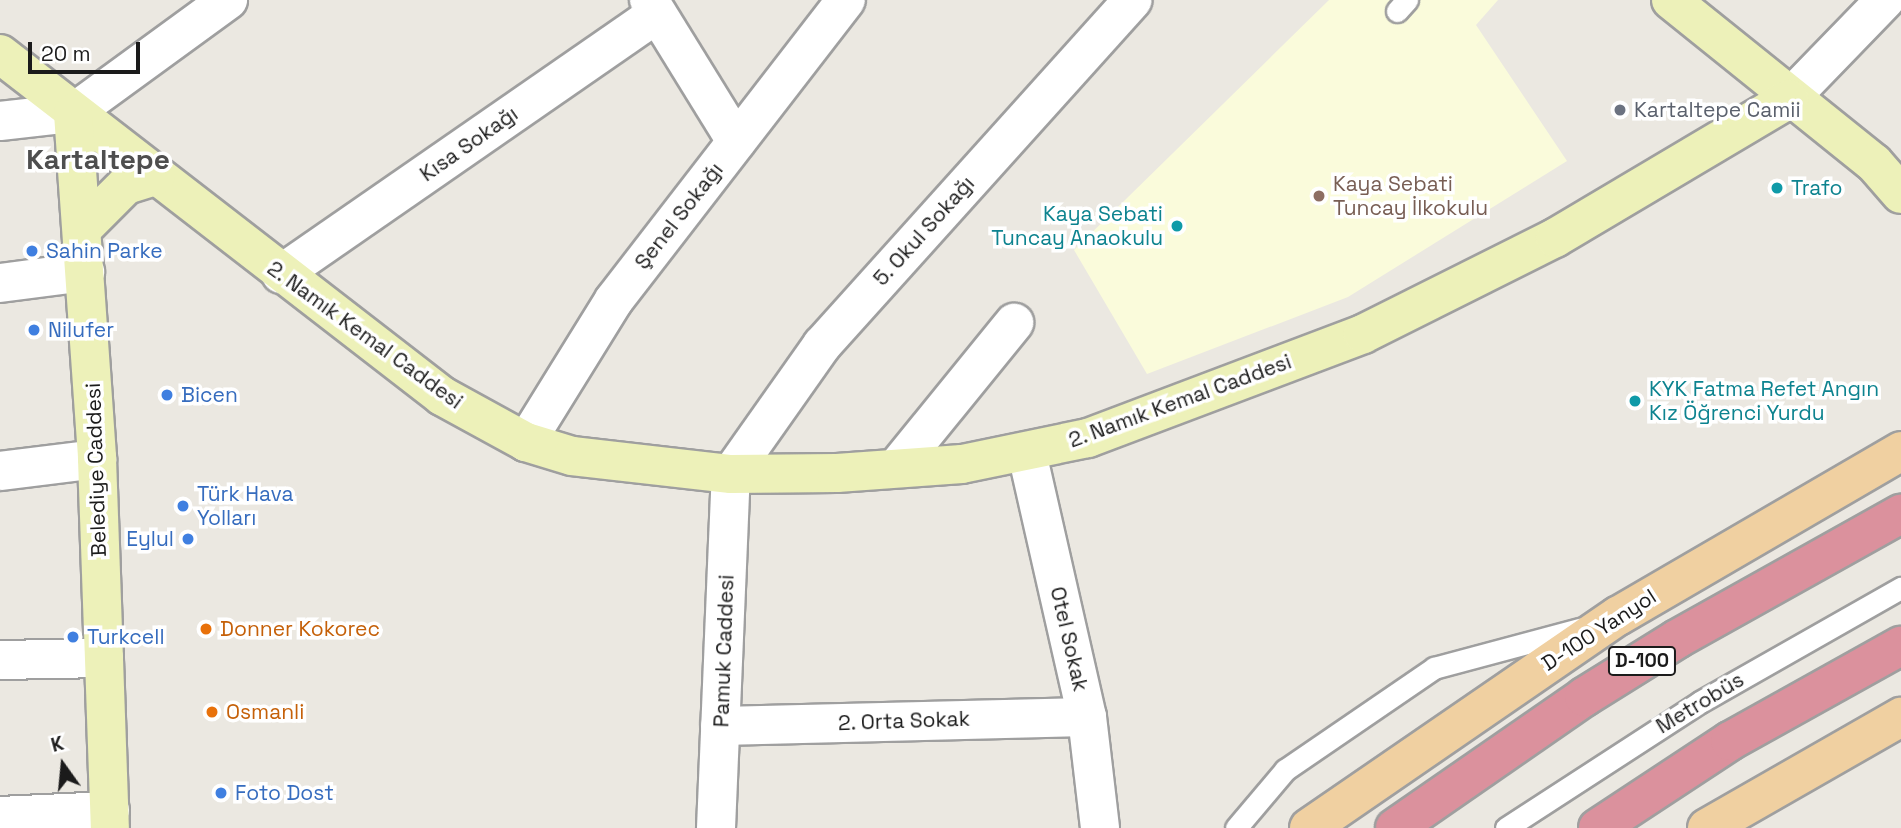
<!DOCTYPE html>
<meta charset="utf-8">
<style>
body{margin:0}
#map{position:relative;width:1901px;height:828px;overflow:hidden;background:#ebe8e1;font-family:"Space Grotesk",sans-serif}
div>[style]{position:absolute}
.education>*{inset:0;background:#fafbdb}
.roads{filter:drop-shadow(2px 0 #9f9f9f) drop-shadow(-2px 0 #9f9f9f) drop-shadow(0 2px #9f9f9f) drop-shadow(0 -2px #9f9f9f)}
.lane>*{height:21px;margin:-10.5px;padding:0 10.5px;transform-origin:10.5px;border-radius:10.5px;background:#fff}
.street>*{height:38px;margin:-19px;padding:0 19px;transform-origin:19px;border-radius:19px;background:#fff}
.secondary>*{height:38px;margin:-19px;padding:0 19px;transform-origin:19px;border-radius:19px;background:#edf1b9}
.primary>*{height:38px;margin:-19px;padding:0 19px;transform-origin:19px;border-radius:19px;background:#f0d0a1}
.highway>*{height:38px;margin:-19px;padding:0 19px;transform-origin:19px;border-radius:19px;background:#db919d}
.dots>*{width:19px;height:19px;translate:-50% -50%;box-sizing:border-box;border:4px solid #fff;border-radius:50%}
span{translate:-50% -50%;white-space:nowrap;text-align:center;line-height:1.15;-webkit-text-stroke:7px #fff;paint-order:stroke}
.shield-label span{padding:2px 5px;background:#fff;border:2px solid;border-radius:5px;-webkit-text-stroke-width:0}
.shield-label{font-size:19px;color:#1b1b1b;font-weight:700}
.worship-label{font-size:21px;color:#5b616d}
.left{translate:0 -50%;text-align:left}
.street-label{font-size:21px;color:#1b1b1b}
.education-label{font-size:21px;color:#785e54}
.culture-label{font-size:21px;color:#0d838f}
.right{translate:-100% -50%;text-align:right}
.shop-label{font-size:21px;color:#366cbe}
.food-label{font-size:21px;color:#c56008}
.district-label{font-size:28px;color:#4e4e4e;font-weight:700}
.north{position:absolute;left:28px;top:730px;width:70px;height:70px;-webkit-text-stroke:5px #fff;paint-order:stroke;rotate:345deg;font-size:19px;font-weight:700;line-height:28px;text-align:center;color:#1b1b1b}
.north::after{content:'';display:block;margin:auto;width:24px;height:32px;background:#1b1b1b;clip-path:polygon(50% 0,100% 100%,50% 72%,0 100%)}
.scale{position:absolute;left:28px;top:42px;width:112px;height:32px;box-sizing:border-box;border:4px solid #1b1b1b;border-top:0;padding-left:9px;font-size:21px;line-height:24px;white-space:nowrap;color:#1b1b1b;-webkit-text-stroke:5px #fff;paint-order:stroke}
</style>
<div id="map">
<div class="education">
<i style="clip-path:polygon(1329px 0,1498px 0,1476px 25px,1567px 161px,1348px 297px,1147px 374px,1074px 250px)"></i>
</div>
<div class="roads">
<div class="lane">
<i style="left:1397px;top:11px;width:15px;rotate:-48deg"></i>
<i style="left:1236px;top:828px;width:76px;rotate:-49.8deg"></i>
<i style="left:1285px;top:770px;width:181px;rotate:-34.4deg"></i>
<i style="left:1434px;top:668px;width:151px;rotate:-15deg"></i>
<i style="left:1506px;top:828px;width:231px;rotate:-33deg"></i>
<i style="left:1700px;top:702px;width:231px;rotate:-29.6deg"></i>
</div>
<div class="street">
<i style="left:649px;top:0;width:166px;rotate:58.3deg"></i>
<i style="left:1789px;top:99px;width:138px;rotate:-45.9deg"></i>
<i style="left:0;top:121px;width:73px;rotate:-6.3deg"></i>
<i style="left:73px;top:113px;width:192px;rotate:-36.1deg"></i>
<i style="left:281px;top:274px;width:456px;rotate:-34.7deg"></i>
<i style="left:0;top:283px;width:86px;rotate:-7.4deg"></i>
<i style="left:526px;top:442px;width:167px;rotate:-58.2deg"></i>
<i style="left:614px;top:300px;width:379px;rotate:-52.3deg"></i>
<i style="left:1027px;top:453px;width:271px;rotate:77.2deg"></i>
<i style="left:1087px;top:717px;width:112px;rotate:83.3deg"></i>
<i style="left:897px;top:467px;width:186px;rotate:-50.9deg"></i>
<i style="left:0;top:471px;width:98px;rotate:-7.1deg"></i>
<i style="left:0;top:660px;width:104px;rotate:-1.1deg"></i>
<i style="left:720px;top:726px;width:367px;rotate:-1.4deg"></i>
<i style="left:0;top:816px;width:110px;rotate:-2.6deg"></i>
<i style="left:716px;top:828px;width:354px;rotate:-87.6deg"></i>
<i style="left:731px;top:474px;width:158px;rotate:-54.8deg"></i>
<i style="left:822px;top:345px;width:464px;rotate:-48deg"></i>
</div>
<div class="secondary">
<i style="left:1671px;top:0;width:260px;rotate:38.8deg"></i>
<i style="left:1874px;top:163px;width:41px;rotate:48.9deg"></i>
<i style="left:0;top:54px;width:559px;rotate:37.73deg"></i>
<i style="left:442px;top:396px;width:96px;rotate:28.7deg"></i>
<i style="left:526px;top:442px;width:48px;rotate:16.9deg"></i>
<i style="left:572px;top:456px;width:160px;rotate:6.5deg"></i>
<i style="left:731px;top:474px;width:106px;rotate:-0.5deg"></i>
<i style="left:837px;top:473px;width:125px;rotate:-4.1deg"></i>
<i style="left:962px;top:464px;width:129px;rotate:-11.7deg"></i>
<i style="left:1088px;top:438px;width:294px;rotate:-20.7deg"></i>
<i style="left:1363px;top:334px;width:215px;rotate:-26.6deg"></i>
<i style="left:1555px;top:238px;width:272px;rotate:-30.7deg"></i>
<i style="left:73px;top:113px;width:347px;rotate:86deg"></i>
<i style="left:97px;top:459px;width:369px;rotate:88deg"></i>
<i style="left:83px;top:228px;width:61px;rotate:-45deg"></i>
<i style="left:126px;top:185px;width:31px;rotate:-17deg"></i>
</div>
<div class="primary">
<i style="left:1309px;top:828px;width:375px;rotate:-34.5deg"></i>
<i style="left:1618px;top:616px;width:328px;rotate:-30.2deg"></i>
<i style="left:1707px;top:828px;width:224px;rotate:-29.8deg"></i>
</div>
<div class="highway">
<i style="left:1395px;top:828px;width:230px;rotate:-34.7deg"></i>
<i style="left:1584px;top:697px;width:110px;rotate:-31.9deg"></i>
<i style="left:1677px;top:639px;width:257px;rotate:-29.2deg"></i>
<i style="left:1598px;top:828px;width:158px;rotate:-33.4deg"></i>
<i style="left:1730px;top:741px;width:196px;rotate:-29.1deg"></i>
</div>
</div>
<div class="dots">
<i style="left:1620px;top:110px;background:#6b7280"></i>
<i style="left:1777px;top:188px;background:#0f9aa8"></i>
<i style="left:1319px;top:196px;background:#8d6e63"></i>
<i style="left:1177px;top:226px;background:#0f9aa8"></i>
<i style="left:32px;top:251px;background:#3f7fe0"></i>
<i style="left:34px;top:330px;background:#3f7fe0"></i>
<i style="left:167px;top:395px;background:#3f7fe0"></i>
<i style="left:1635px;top:401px;background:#0f9aa8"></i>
<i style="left:183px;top:506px;background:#3f7fe0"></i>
<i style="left:188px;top:539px;background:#3f7fe0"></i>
<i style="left:206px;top:629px;background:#e8710a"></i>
<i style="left:73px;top:637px;background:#3f7fe0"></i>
<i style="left:212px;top:712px;background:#e8710a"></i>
<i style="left:221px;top:793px;background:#3f7fe0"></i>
</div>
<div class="shield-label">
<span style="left:1642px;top:661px">D-100</span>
</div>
<div class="worship-label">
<span class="left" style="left:1634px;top:110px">Kartaltepe Camii</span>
</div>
<div class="street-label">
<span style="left:469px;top:144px;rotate:-35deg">Kısa Sokağı</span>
<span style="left:679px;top:216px;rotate:-52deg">Şenel Sokağı</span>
<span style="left:924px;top:231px;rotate:-48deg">5. Okul Sokağı</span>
<span style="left:365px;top:335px;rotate:36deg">2. Namık Kemal Caddesi</span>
<span style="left:1180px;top:401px;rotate:-20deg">2. Namık Kemal Caddesi</span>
<span style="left:96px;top:470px;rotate:-92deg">Belediye Caddesi</span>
<span style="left:1599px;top:630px;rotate:-33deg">D-100 Yanyol</span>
<span style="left:1069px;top:639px;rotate:77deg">Otel Sokak</span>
<span style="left:724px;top:651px;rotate:-88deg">Pamuk Caddesi</span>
<span style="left:1700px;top:703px;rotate:-31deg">Metrobüs</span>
<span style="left:904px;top:721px;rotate:-2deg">2. Orta Sokak</span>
</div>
<div class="education-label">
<span class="left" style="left:1333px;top:196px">Kaya Sebati<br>Tuncay İlkokulu</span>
</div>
<div class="culture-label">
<span class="left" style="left:1791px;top:188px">Trafo</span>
<span class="right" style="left:1163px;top:226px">Kaya Sebati<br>Tuncay Anaokulu</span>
<span class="left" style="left:1649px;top:401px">KYK Fatma Refet Angın<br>Kız Öğrenci Yurdu</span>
</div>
<div class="shop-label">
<span class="left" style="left:46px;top:251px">Sahin Parke</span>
<span class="left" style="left:48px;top:330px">Nilufer</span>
<span class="left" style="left:181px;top:395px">Bicen</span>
<span class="left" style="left:197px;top:506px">Türk Hava<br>Yolları</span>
<span class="right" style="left:174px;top:539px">Eylul</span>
<span class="left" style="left:87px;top:637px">Turkcell</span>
<span class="left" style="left:235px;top:793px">Foto Dost</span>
</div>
<div class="food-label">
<span class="left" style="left:220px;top:629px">Donner Kokorec</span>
<span class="left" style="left:226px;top:712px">Osmanli</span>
</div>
<div class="district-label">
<span style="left:98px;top:159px">Kartaltepe</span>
</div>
<div class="north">K</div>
<div class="scale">20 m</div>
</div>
